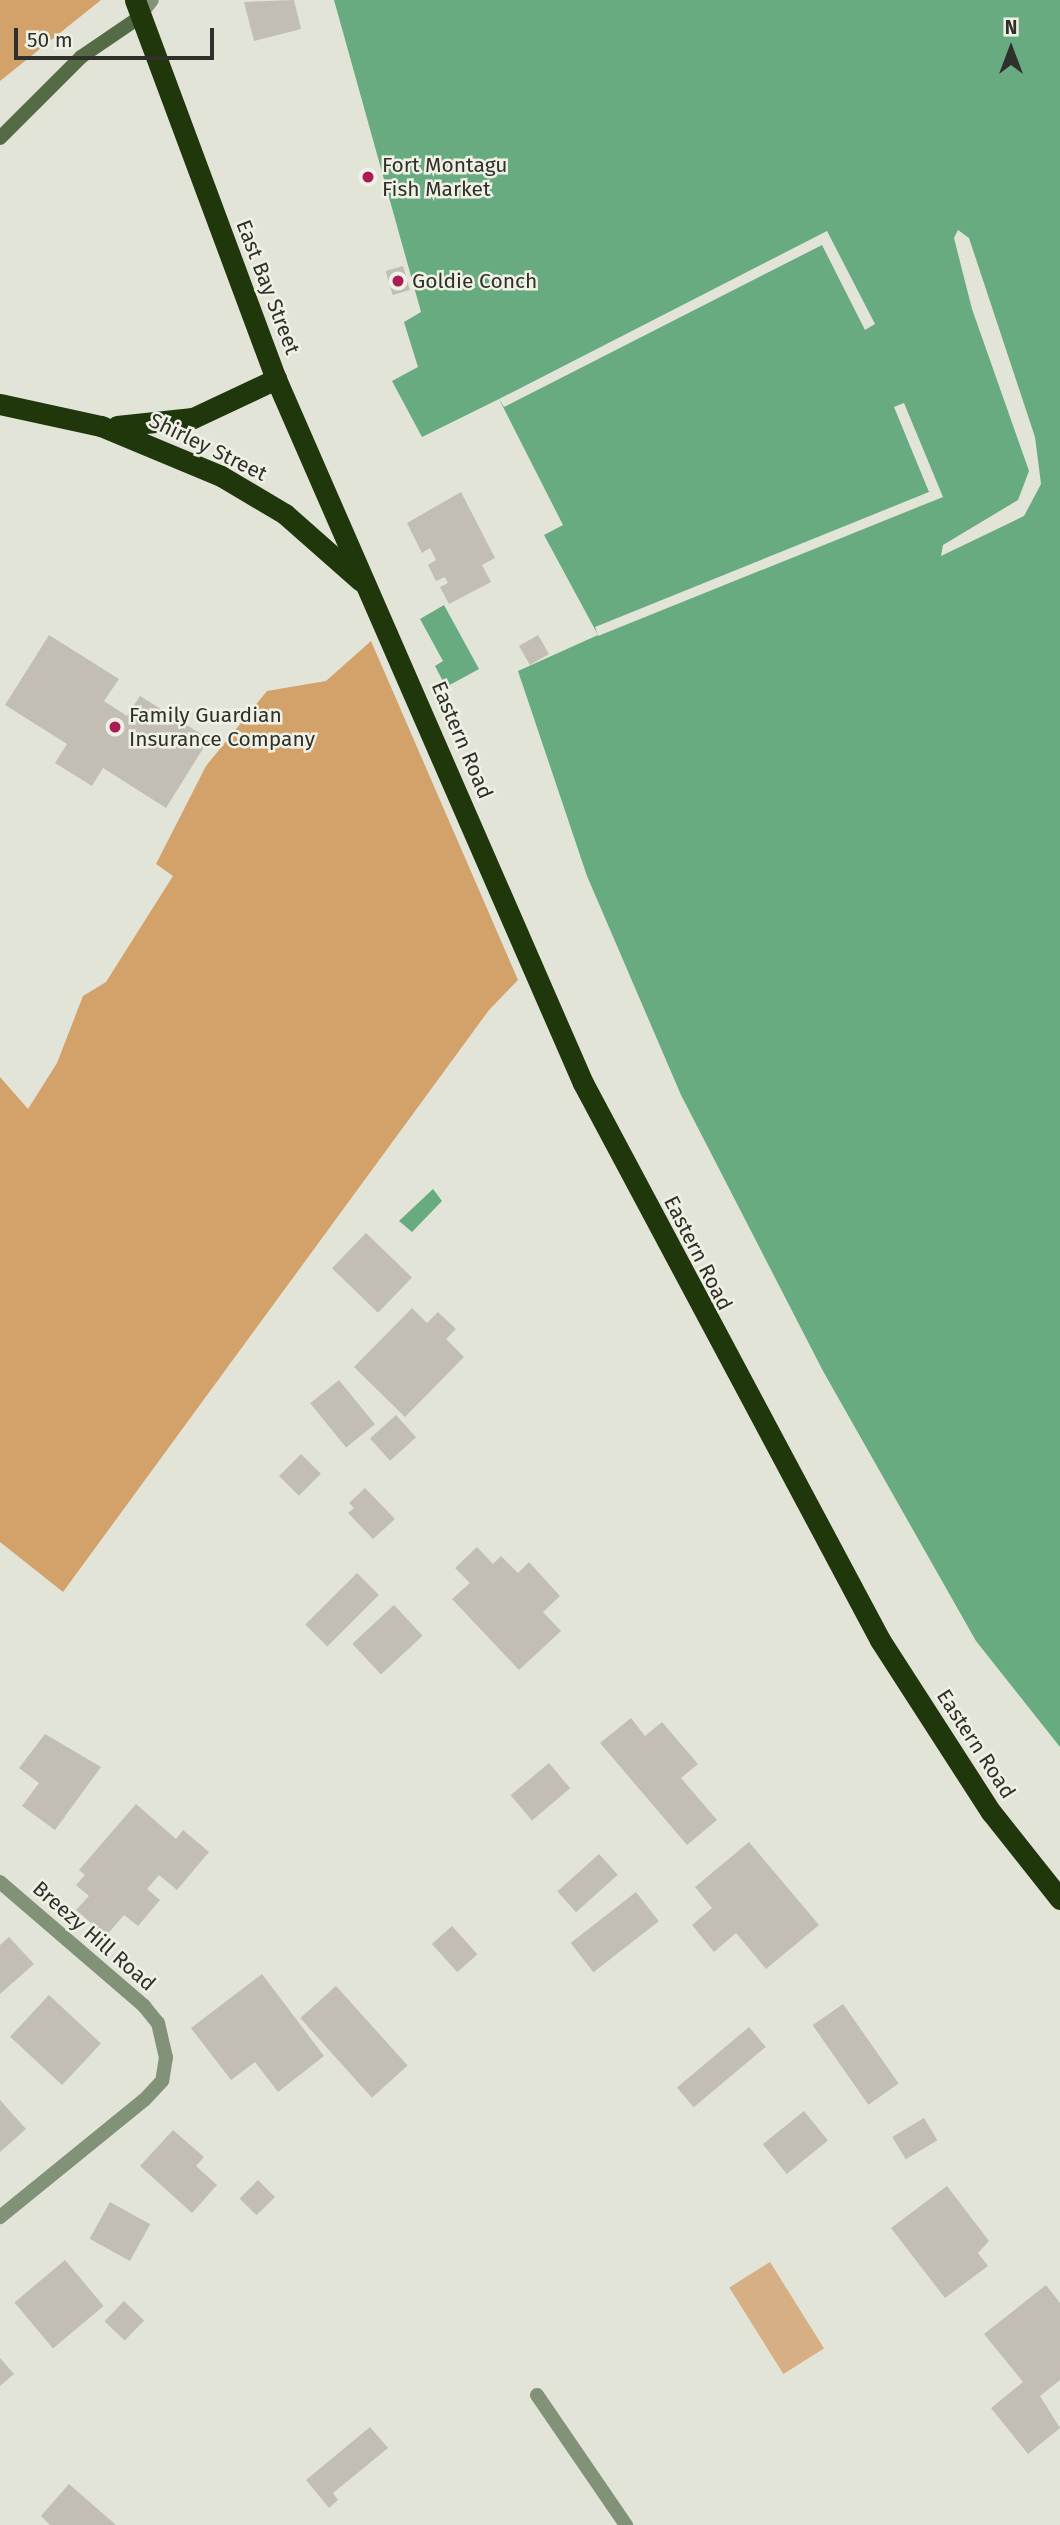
<!DOCTYPE html>
<style>
body{margin:0}
#map{position:relative;width:1060px;height:2525px;overflow:hidden;background:#e2e4d8;font-family:"Fira Sans",sans-serif}
div>[style]{position:absolute}
.green>*{inset:0;background:#d6af84;transform-origin:0 0}
.forest>*{inset:0;background:#d3a16a}
.water>*{inset:0;background:#68ab80}
.pier>*{inset:0;background:#e2e4d8}
.building>*{inset:0;background:#c3beb3;transform-origin:0 0}
.street>*{height:14px;margin:-7px;padding:0 7px;transform-origin:7px;border-radius:7px;background:#829278}
.secondary>*{height:14px;margin:-7px;padding:0 7px;transform-origin:7px;border-radius:7px;background:#556b45}
.highway>*{height:21px;margin:-10.5px;padding:0 10.5px;transform-origin:10.5px;border-radius:10.5px;background:#1f370a}
.dots>*{width:19px;height:19px;translate:-50% -50%;box-sizing:border-box;border:4px solid #f0f1e5;border-radius:50%}
span{translate:-50% -50%;white-space:nowrap;text-align:center;line-height:1.15;-webkit-text-stroke:5px #f0f1e5;paint-order:stroke}
.poi-label{font-size:21px;color:#2f2f2b}
.left{translate:0 -50%;text-align:left}
.street-label{font-size:21px;color:#2f2f2b}
.north{position:absolute;left:976px;top:14px;width:70px;height:70px;-webkit-text-stroke:5px #f0f1e5;paint-order:stroke;rotate:0deg;font-size:19px;font-weight:700;line-height:28px;text-align:center;color:#2f2f2b}
.north::after{content:'';display:block;margin:auto;width:24px;height:32px;background:#2f2f2b;clip-path:polygon(50% 0,100% 100%,50% 72%,0 100%)}
.scale{position:absolute;left:14px;top:28px;width:200px;height:32px;box-sizing:border-box;border:4px solid #2f2f2b;border-top:0;padding-left:9px;font-size:21px;line-height:24px;white-space:nowrap;color:#2f2f2b;-webkit-text-stroke:5px #f0f1e5;paint-order:stroke}
</style>
<div id="map">
<div class="green">
<i style="left:770px;top:2262px;width:102px;height:48px;rotate:58deg"></i>
</div>
<div class="forest">
<i style="clip-path:polygon(0 0,101px 0,0 81px)"></i>
<i style="clip-path:polygon(371px 641px,518px 980px,489px 1010px,63px 1592px,0 1542px,0 1077px,28px 1109px,57px 1063px,83px 996px,106px 982px,173px 876px,156px 864px,206px 766px,267px 691px,326px 681px)"></i>
</div>
<div class="water">
<i style="clip-path:polygon(334px 0,1060px 0,1060px 1747px,976px 1641px,823px 1371px,681px 1095px,587px 876px,518px 671px,598px 635px,544px 535px,563px 525px,499px 399px,422px 437px,392px 381px,418px 367px,404px 322px,421px 312px)"></i>
<i style="clip-path:polygon(444px 605px,479px 669px,446px 687px,435px 666px,443px 661px,420px 619px)"></i>
<i style="clip-path:polygon(433px 1189px,442px 1201px,412px 1232px,399px 1221px)"></i>
</div>
<div class="pier">
<i style="clip-path:polygon(958px 230px,969px 238px,1035px 437px,1041px 484px,1024px 516px,941px 556px,943px 545px,1018px 500px,1029px 471px,972px 309px,954px 238px)"></i>
<i style="clip-path:polygon(827px 231px,875px 324px,865px 330px,822px 245px,504px 407px,499px 399px)"></i>
<i style="clip-path:polygon(904px 403px,943px 497px,598px 636px,595px 627px,929px 492px,894px 407px)"></i>
</div>
<div class="building">
<i style="clip-path:polygon(294px 0,301px 29px,254px 41px,244px 2px)"></i>
<i style="left:403px;top:266px;width:25px;height:18px;rotate:74deg"></i>
<i style="clip-path:polygon(461px 492px,495px 558px,482px 565px,491px 582px,449px 604px,440px 587px,448px 583px,445px 577px,436px 581px,428px 565px,436px 560px,430px 548px,422px 553px,407px 523px)"></i>
<i style="clip-path:polygon(49px 635px,119px 679px,104px 701px,127px 716px,140px 696px,209px 739px,166px 808px,103px 768px,92px 786px,55px 763px,67px 744px,5px 705px)"></i>
<i style="left:538px;top:635px;width:22px;height:22px;rotate:60deg"></i>
<i style="left:366px;top:1233px;width:64px;height:49px;rotate:44deg"></i>
<i style="clip-path:polygon(412px 1308px,427px 1323px,438px 1312px,456px 1329px,446px 1339px,464px 1357px,405px 1417px,354px 1367px)"></i>
<i style="left:339px;top:1380px;width:57px;height:37px;rotate:51deg"></i>
<i style="left:396px;top:1415px;width:30px;height:35px;rotate:48deg"></i>
<i style="left:301px;top:1454px;width:28px;height:31px;rotate:45deg"></i>
<i style="clip-path:polygon(365px 1488px,395px 1519px,373px 1539px,348px 1513px,354px 1508px,349px 1503px)"></i>
<i style="clip-path:polygon(477px 1547px,493px 1564px,501px 1556px,518px 1573px,529px 1562px,560px 1596px,543px 1612px,561px 1631px,519px 1670px,452px 1599px,470px 1583px,455px 1568px)"></i>
<i style="left:357px;top:1573px;width:31px;height:73px;rotate:45deg"></i>
<i style="left:394px;top:1605px;width:42px;height:57px;rotate:47deg"></i>
<i style="clip-path:polygon(631px 1718px,645px 1736px,662px 1722px,698px 1764px,681px 1778px,717px 1820px,687px 1845px,600px 1743px)"></i>
<i style="clip-path:polygon(45px 1734px,101px 1767px,55px 1830px,22px 1806px,39px 1783px,19px 1768px)"></i>
<i style="left:549px;top:1763px;width:33px;height:50px;rotate:50deg"></i>
<i style="clip-path:polygon(136px 1804px,176px 1839px,183px 1830px,209px 1852px,177px 1890px,159px 1875px,147px 1889px,160px 1900px,138px 1926px,124px 1915px,106px 1936px,76px 1910px,89px 1896px,76px 1885px,85px 1875px,79px 1870px)"></i>
<i style="clip-path:polygon(749px 1842px,819px 1925px,766px 1969px,736px 1933px,714px 1952px,692px 1925px,712px 1908px,695px 1887px)"></i>
<i style="left:599px;top:1854px;width:28px;height:56px;rotate:48deg"></i>
<i style="left:636px;top:1892px;width:37px;height:83px;rotate:52deg"></i>
<i style="left:452px;top:1926px;width:38px;height:27px;rotate:48deg"></i>
<i style="clip-path:polygon(9px 1937px,34px 1964px,0 1994px,0 1945px)"></i>
<i style="clip-path:polygon(262px 1974px,324px 2056px,278px 2092px,255px 2062px,231px 2080px,191px 2028px)"></i>
<i style="left:336px;top:1986px;width:107px;height:48px;rotate:48deg"></i>
<i style="left:49px;top:1995px;width:71px;height:57px;rotate:43deg"></i>
<i style="left:843px;top:2004px;width:97px;height:37px;rotate:55deg"></i>
<i style="left:749px;top:2027px;width:26px;height:94px;rotate:50deg"></i>
<i style="clip-path:polygon(0 2100px,26px 2129px,0 2152px)"></i>
<i style="left:804px;top:2111px;width:38px;height:53px;rotate:51deg"></i>
<i style="left:924px;top:2118px;width:26px;height:37px;rotate:59deg"></i>
<i style="clip-path:polygon(173px 2130px,204px 2157px,196px 2166px,217px 2185px,192px 2213px,140px 2166px)"></i>
<i style="left:258px;top:2180px;width:24px;height:26px;rotate:45deg"></i>
<i style="clip-path:polygon(947px 2186px,989px 2241px,978px 2253px,988px 2266px,945px 2298px,891px 2228px)"></i>
<i style="left:110px;top:2202px;width:46px;height:42px;rotate:29deg"></i>
<i style="left:65px;top:2260px;width:60px;height:66px;rotate:50deg"></i>
<i style="clip-path:polygon(1046px 2285px,1060px 2303px,1060px 2380px,1040px 2396px,1060px 2428px,1028px 2454px,991px 2408px,1023px 2382px,984px 2334px)"></i>
<i style="left:124px;top:2301px;width:28px;height:28px;rotate:44deg"></i>
<i style="clip-path:polygon(0 2358px,14px 2374px,0 2386px)"></i>
<i style="clip-path:polygon(370px 2427px,388px 2448px,333px 2493px,338px 2500px,329px 2508px,306px 2480px)"></i>
<i style="clip-path:polygon(69px 2484px,116px 2525px,50px 2525px,41px 2516px)"></i>
</div>
<div class="street">
<i style="left:137px;top:19px;width:24px;rotate:-52deg"></i>
<i style="left:0;top:1882px;width:190px;rotate:40.7deg"></i>
<i style="left:144px;top:2006px;width:22px;rotate:51deg"></i>
<i style="left:158px;top:2023px;width:35px;rotate:77deg"></i>
<i style="left:166px;top:2057px;width:24px;rotate:99deg"></i>
<i style="left:162px;top:2081px;width:26px;rotate:133deg"></i>
<i style="left:144px;top:2100px;width:186px;rotate:140.9deg"></i>
<i style="left:537px;top:2395px;width:158px;rotate:55.6deg"></i>
</div>
<div class="secondary">
<i style="left:0;top:138px;width:115px;rotate:-45deg"></i>
<i style="left:81px;top:57px;width:68px;rotate:-34.2deg"></i>
</div>
<div class="highway">
<i style="left:135px;top:0;width:404px;rotate:69.6deg"></i>
<i style="left:276px;top:379px;width:768px;rotate:66.44deg"></i>
<i style="left:583px;top:1083px;width:631px;rotate:61.93deg"></i>
<i style="left:880px;top:1640px;width:205px;rotate:57.2deg"></i>
<i style="left:991px;top:1812px;width:111px;rotate:51.6deg"></i>
<i style="left:0;top:404px;width:103px;rotate:12.3deg"></i>
<i style="left:101px;top:426px;width:130px;rotate:22.6deg"></i>
<i style="left:221px;top:476px;width:74px;rotate:30.7deg"></i>
<i style="left:285px;top:514px;width:101px;rotate:41.4deg"></i>
<i style="left:117px;top:426px;width:76px;rotate:-6deg"></i>
<i style="left:193px;top:418px;width:92px;rotate:-25.2deg"></i>
</div>
<div class="dots">
<i style="left:368px;top:177px;background:#ab1b54"></i>
<i style="left:398px;top:281px;background:#ab1b54"></i>
<i style="left:115px;top:727px;background:#ab1b54"></i>
</div>
<div class="poi-label">
<span class="left" style="left:382px;top:177px">Fort Montagu<br>Fish Market</span>
<span class="left" style="left:412px;top:281px">Goldie Conch</span>
<span class="left" style="left:129px;top:727px">Family Guardian<br>Insurance Company</span>
</div>
<div class="street-label">
<span style="left:268px;top:287px;rotate:69deg">East Bay Street</span>
<span style="left:208px;top:447px;rotate:26deg">Shirley Street</span>
<span style="left:462px;top:740px;rotate:67deg">Eastern Road</span>
<span style="left:698px;top:1253px;rotate:63deg">Eastern Road</span>
<span style="left:976px;top:1744px;rotate:57deg">Eastern Road</span>
<span style="left:94px;top:1936px;rotate:41deg">Breezy Hill Road</span>
</div>
<div class="north">N</div>
<div class="scale">50 m</div>
</div>
